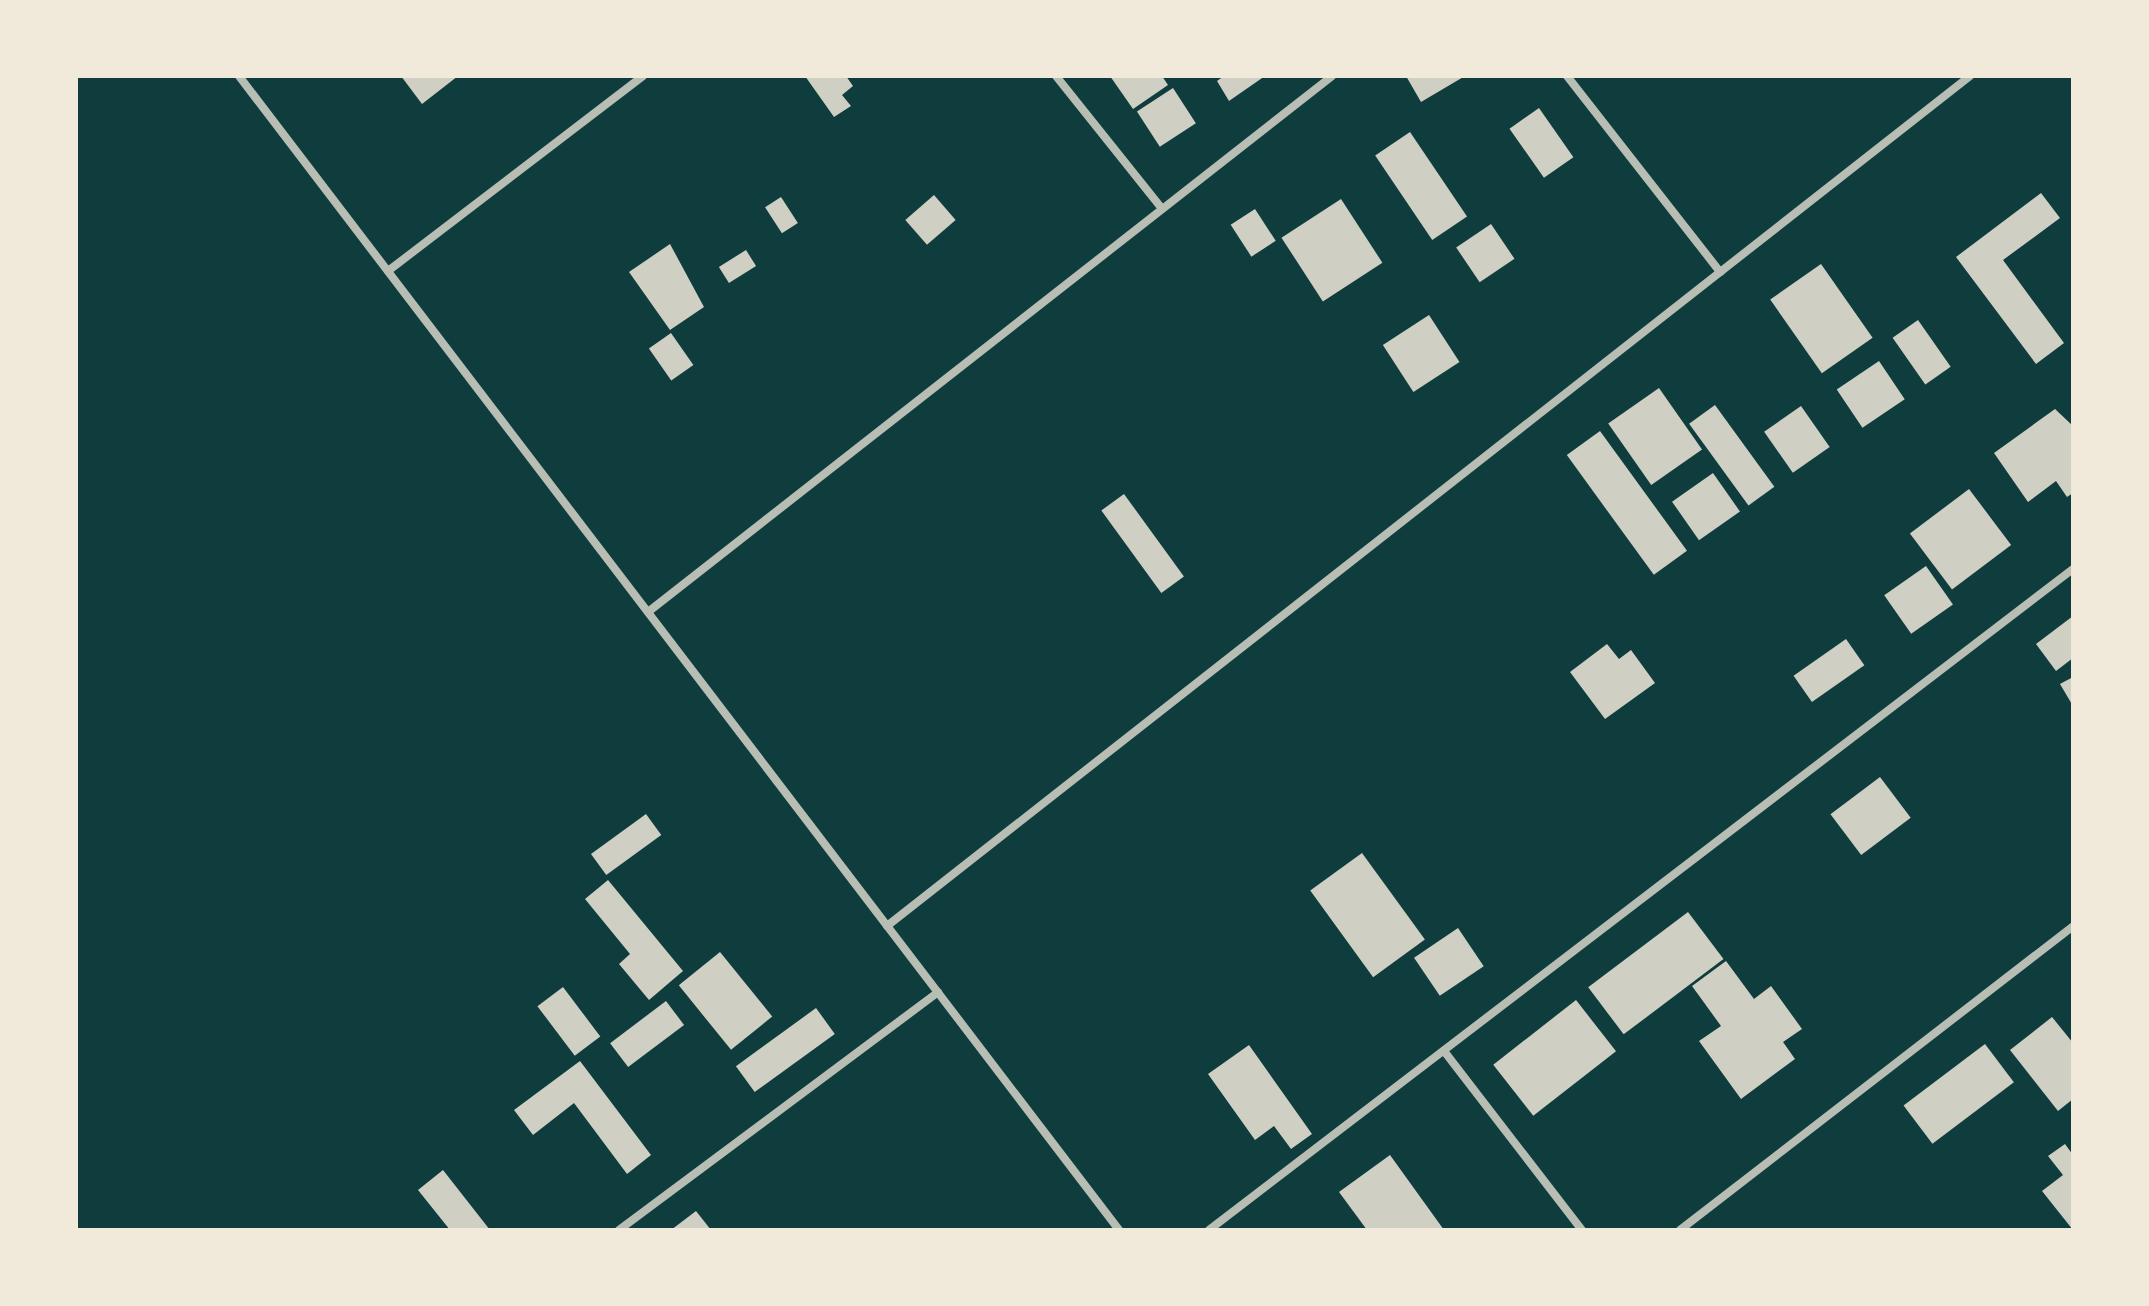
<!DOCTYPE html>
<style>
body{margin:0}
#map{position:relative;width:2149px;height:1306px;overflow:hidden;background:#0f3d3e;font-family:"DM Sans",sans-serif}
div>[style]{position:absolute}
.building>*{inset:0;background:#cfcfc3;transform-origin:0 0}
.minor>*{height:8px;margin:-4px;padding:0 4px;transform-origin:4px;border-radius:4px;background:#b8beb3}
span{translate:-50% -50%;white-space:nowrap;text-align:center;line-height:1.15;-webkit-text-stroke:6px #f1e9da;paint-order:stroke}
.frame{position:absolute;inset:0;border:78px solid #f1e9da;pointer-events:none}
</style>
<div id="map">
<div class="building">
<i style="clip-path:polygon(401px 76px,458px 76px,422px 104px)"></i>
<i style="clip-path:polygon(805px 76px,846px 76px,853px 86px,842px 95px,851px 106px,834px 117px)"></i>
<i style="clip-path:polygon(1110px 76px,1162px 76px,1168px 85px,1133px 109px)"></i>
<i style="clip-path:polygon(1224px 76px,1265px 76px,1229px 101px,1217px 81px)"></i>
<i style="clip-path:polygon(1406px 76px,1465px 76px,1421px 102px)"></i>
<i style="left:1173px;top:88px;width:42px;height:43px;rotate:57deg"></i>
<i style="left:1539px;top:108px;width:60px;height:36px;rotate:55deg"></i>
<i style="left:1410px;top:132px;width:102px;height:42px;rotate:56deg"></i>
<i style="clip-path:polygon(2041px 193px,2060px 218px,2003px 260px,2064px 343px,2036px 364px,1956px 257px)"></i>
<i style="left:934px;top:195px;width:33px;height:38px;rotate:49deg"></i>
<i style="left:781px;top:197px;width:31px;height:19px;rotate:57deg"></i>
<i style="left:1341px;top:199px;width:76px;height:71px;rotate:57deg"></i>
<i style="left:1255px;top:209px;width:38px;height:29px;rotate:57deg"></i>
<i style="left:1491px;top:224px;width:42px;height:42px;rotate:56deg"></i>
<i style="clip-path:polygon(670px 244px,704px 307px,670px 330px,629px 272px)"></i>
<i style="left:746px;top:250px;width:19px;height:32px;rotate:58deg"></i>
<i style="left:1821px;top:264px;width:90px;height:62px;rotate:55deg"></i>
<i style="left:1429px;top:315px;width:56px;height:55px;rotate:57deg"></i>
<i style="left:1918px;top:320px;width:57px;height:31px;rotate:55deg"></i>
<i style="left:671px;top:333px;width:39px;height:27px;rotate:55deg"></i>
<i style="left:1879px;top:361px;width:46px;height:51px;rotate:56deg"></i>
<i style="left:1659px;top:388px;width:75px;height:62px;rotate:55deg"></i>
<i style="left:1715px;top:405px;width:101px;height:32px;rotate:54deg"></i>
<i style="left:1801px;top:406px;width:50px;height:45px;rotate:55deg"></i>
<i style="clip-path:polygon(2055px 409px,2073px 426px,2073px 493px,2067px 497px,2056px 481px,2028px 502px,1994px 453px)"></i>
<i style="left:1600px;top:431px;width:148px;height:41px;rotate:54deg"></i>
<i style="left:1713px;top:473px;width:47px;height:50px;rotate:55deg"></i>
<i style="left:1969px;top:489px;width:70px;height:74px;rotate:53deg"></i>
<i style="left:1124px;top:494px;width:102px;height:28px;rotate:54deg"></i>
<i style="left:1926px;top:566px;width:47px;height:51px;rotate:55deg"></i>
<i style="clip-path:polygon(2073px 616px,2073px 658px,2056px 671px,2036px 644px)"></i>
<i style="left:1846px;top:639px;width:32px;height:64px;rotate:55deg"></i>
<i style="clip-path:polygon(1607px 644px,1619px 659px,1631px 650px,1655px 683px,1605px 719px,1570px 672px)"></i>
<i style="clip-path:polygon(2073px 677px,2073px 706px,2060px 684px)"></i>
<i style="left:1880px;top:777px;width:51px;height:62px;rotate:53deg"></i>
<i style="left:646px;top:814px;width:26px;height:68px;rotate:54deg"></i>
<i style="left:1362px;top:853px;width:107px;height:64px;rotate:54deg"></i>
<i style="clip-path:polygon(608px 880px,683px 971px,649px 1000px,619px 964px,630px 954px,585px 899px)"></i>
<i style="left:1688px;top:912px;width:59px;height:125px;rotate:53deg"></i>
<i style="left:1458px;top:928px;width:46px;height:53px;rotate:56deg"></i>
<i style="left:720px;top:952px;width:83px;height:53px;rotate:51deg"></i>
<i style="clip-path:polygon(1726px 961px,1754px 999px,1771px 986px,1802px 1029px,1783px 1042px,1795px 1059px,1741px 1099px,1699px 1041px,1721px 1026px,1692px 986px)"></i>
<i style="left:563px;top:987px;width:62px;height:32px;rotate:53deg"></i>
<i style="left:1576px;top:1000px;width:65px;height:105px;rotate:52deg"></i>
<i style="left:666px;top:1001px;width:30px;height:70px;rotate:53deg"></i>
<i style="left:816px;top:1008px;width:32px;height:99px;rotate:54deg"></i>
<i style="clip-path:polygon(2052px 1017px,2073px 1043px,2073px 1099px,2058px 1111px,2010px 1050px)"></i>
<i style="left:1985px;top:1044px;width:48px;height:102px;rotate:53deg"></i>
<i style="clip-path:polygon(1249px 1045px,1312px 1134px,1291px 1149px,1274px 1126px,1255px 1140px,1208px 1074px)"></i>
<i style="clip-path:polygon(580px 1061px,651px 1155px,627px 1174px,574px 1103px,533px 1135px,514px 1110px)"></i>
<i style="clip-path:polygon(2065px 1144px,2073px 1155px,2073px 1230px,2042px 1191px,2063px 1175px,2048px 1156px)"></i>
<i style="clip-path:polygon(1390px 1155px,1444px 1230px,1367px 1230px,1339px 1192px)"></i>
<i style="clip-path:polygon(443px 1170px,490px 1230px,450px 1230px,418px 1190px)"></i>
<i style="clip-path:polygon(696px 1211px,711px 1230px,671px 1230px)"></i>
</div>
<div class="minor">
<i style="left:239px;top:76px;width:1451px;rotate:52.67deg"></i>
<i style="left:1056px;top:76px;width:170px;rotate:51.4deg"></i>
<i style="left:1567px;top:76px;width:249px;rotate:52deg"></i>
<i style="left:388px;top:271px;width:321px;rotate:-37.4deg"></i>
<i style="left:648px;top:612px;width:869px;rotate:-38.08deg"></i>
<i style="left:887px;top:926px;width:1377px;rotate:-38.13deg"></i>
<i style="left:1444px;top:1051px;width:226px;rotate:52.4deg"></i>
<i style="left:619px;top:1230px;width:398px;rotate:-36.7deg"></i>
<i style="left:1209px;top:1230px;width:1088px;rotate:-37.42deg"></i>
<i style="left:1680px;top:1230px;width:497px;rotate:-37.7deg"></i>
</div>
<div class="frame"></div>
</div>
